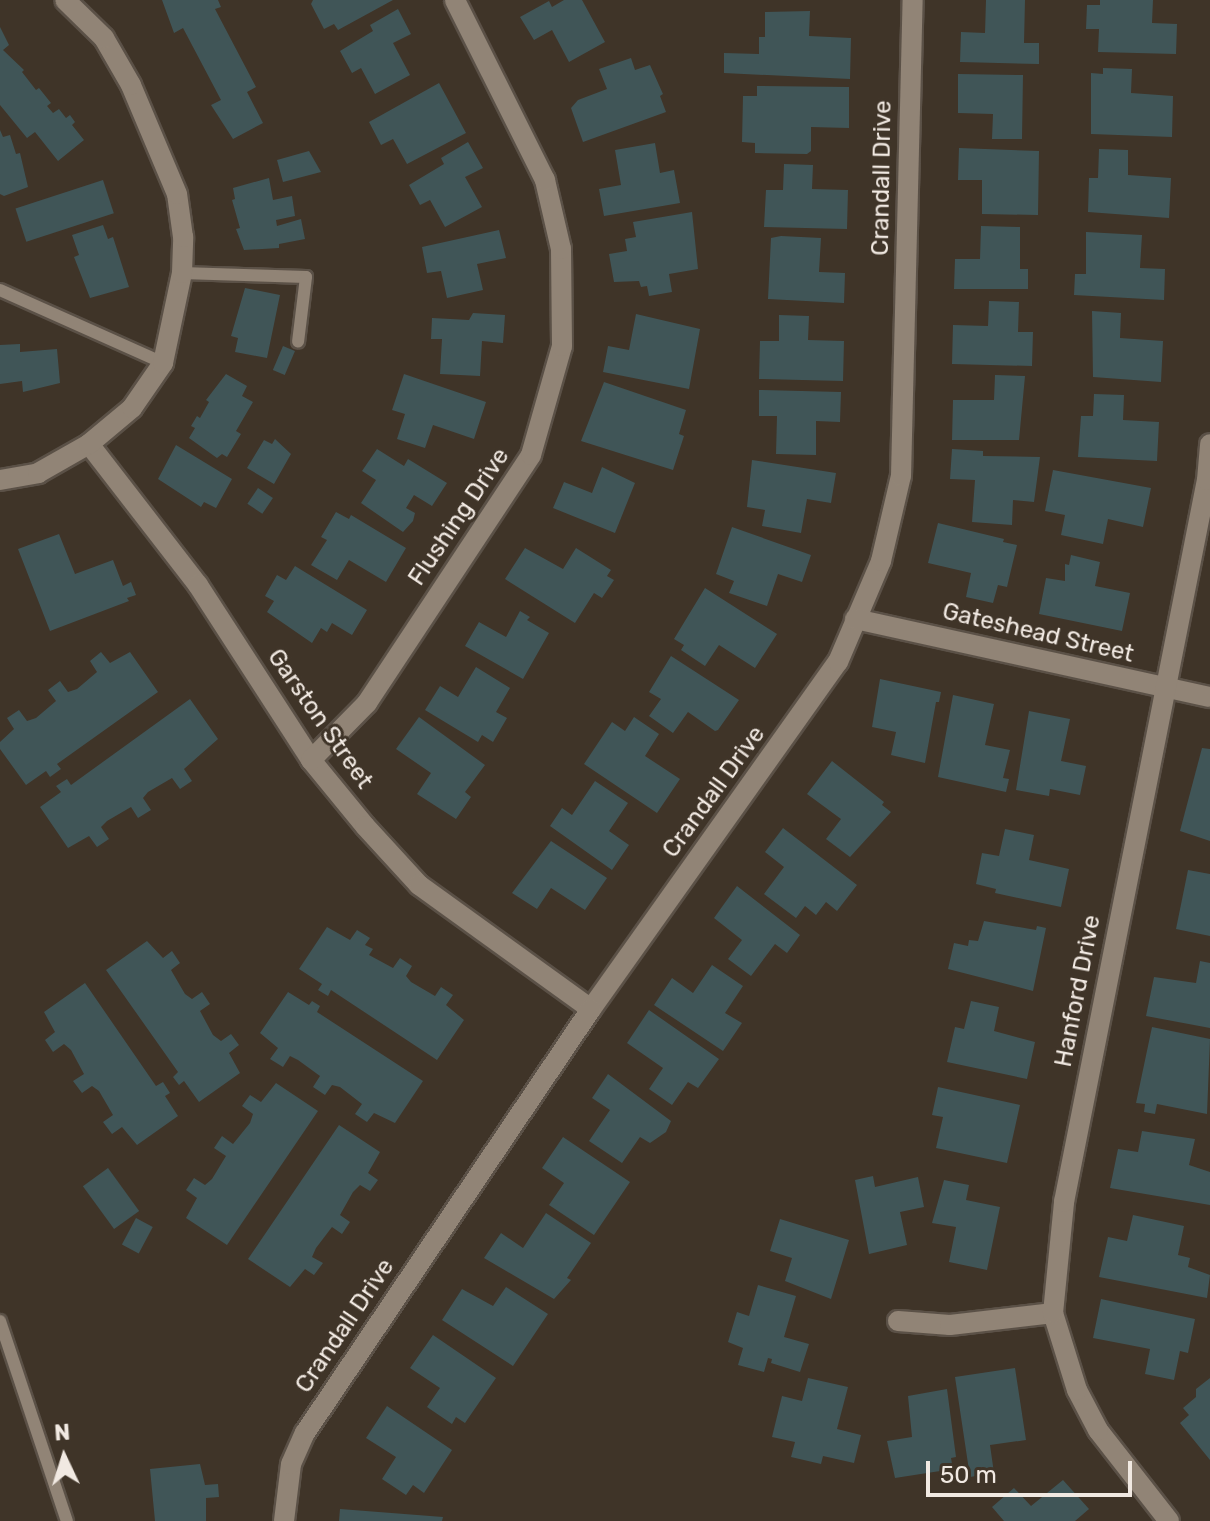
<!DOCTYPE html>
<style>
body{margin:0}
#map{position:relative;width:1210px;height:1521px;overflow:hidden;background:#3f3428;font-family:Rubik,sans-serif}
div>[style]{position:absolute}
.building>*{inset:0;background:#405557;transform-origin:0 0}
.roads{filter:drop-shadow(2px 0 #5b5147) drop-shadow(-2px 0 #5b5147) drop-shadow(0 2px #5b5147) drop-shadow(0 -2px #5b5147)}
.service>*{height:12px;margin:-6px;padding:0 6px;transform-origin:6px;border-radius:6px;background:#918476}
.minor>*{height:20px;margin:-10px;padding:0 10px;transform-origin:10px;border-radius:10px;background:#918476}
.tertiary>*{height:20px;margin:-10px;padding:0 10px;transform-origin:10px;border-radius:10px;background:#918476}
span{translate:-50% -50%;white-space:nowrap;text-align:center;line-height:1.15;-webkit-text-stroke:6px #3f3428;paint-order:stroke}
.street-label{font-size:24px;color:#f1e9e2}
.north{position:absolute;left:24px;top:1417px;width:80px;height:80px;-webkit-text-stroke:6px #3f3428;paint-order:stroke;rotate:356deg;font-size:22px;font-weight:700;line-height:32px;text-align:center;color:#f1e9e2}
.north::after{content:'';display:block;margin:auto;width:28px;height:36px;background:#f1e9e2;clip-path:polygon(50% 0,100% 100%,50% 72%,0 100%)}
.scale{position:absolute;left:926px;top:1461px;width:206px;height:36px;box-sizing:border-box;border:4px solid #f1e9e2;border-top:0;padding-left:10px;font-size:24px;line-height:28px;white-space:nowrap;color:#f1e9e2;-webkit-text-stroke:6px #3f3428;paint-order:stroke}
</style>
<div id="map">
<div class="building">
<i style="clip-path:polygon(162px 0,218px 0,221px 7px,215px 9px,256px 87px,247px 92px,263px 123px,233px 139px,211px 105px,221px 100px,183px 28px,174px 33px)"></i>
<i style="clip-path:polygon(313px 0,393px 0,338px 30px,334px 24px,324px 29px,311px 4px)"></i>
<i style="clip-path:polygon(564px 0,582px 0,605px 42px,569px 62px,552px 30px,534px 40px,520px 17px,549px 1px,552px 7px)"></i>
<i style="clip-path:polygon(986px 0,1025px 0,1024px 43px,1039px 43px,1039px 64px,960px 62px,961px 32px,985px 33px)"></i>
<i style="clip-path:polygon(1100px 0,1153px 0,1152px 23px,1177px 24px,1176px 54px,1098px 52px,1099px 29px,1086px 29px,1087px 5px,1100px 5px)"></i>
<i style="clip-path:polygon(398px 9px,411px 34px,393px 43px,410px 75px,375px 94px,361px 68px,352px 73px,340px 51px,373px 31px,370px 25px)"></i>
<i style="clip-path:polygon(810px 11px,809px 36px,851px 38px,850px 79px,724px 73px,724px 53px,759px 54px,759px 37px,765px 37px,765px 12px)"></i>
<i style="clip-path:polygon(0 27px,9px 45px,3px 50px,24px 70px,22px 72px,36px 90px,39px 88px,51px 103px,47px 106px,53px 113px,59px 109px,66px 118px,70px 115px,75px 122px,72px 125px,84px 140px,58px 161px,35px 132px,27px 138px,0 105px)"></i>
<i style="clip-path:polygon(631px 58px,635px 70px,650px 65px,663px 94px,660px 96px,666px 112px,583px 142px,571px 108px,578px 100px,607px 89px,599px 69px)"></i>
<i style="clip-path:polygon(1103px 68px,1132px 69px,1131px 93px,1173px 96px,1172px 137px,1091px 134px,1091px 73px,1103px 74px)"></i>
<i style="clip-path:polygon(958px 74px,1023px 75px,1022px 139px,992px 139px,993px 114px,958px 113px)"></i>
<i style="clip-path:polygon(439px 83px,466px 133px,407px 164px,393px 139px,381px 145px,369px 122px)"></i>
<i style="clip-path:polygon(757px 86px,849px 87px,849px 128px,811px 127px,811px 151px,807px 154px,755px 153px,755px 143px,742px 142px,743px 96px,757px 96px)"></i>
<i style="clip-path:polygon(0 130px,3px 137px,10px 135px,16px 154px,20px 153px,28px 187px,4px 196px,0 194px)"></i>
<i style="clip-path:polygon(468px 142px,483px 168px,465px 177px,482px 207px,445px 227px,430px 200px,420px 205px,409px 185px,444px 164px,441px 158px)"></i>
<i style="clip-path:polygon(655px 143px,660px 173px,674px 170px,680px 203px,604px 216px,599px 189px,621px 185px,615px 150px)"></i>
<i style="clip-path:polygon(959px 148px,1039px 151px,1038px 215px,982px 214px,982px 180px,958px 180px)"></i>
<i style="clip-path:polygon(1099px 149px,1128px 150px,1128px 175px,1171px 178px,1169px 218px,1088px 212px,1089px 178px,1098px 178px)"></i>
<i style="clip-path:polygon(309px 151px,321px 172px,283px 182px,277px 160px)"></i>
<i style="clip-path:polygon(784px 164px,813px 165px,812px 189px,848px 190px,847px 229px,764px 227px,766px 190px,783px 190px)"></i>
<i style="clip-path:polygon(269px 178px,273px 200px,292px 196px,295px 216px,276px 220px,277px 226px,301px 219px,305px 239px,279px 244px,279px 248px,244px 250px,236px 229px,240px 228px,232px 200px,235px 199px,233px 188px)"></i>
<i style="left:103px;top:180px;width:35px;height:92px;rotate:72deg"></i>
<i style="clip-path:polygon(692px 212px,698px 269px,669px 274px,672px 292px,649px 296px,647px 286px,641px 287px,639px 281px,614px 282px,609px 254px,627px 251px,625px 239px,636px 237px,633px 222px)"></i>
<i style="clip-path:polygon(103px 225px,108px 239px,113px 237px,129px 287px,90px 298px,74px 257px,79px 255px,72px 235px)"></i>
<i style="clip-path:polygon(981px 226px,1020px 227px,1020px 269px,1028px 269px,1028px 289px,954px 289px,955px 259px,980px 259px)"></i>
<i style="clip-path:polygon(499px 230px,506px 258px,477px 264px,483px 290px,447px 298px,441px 271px,427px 273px,422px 247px)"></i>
<i style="clip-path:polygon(1086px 232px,1142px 235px,1140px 268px,1165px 269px,1164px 300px,1074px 295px,1075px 274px,1086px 274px)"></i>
<i style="clip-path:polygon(781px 236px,821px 238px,819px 272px,845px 273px,844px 303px,768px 299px,771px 238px)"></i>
<i style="clip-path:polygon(245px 288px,280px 295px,267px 358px,235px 352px,238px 338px,231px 336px)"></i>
<i style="clip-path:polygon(989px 301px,1019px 302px,1018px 332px,1033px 332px,1032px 366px,952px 364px,953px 325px,988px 326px)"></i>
<i style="clip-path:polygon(1092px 311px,1121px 313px,1120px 338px,1163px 341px,1161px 382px,1093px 377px)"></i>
<i style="clip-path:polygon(473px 313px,505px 315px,503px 343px,482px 341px,480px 376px,440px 374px,442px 339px,431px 339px,432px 318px,469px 320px)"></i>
<i style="clip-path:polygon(636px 314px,700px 329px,689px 389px,603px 372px,608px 346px,629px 350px)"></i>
<i style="clip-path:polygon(779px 315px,809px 316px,808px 340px,844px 341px,843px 381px,759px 379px,760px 341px,779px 341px)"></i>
<i style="clip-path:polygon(20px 344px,20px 352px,57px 349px,60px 383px,23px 392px,22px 381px,0 384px,0 345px)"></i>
<i style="left:283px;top:346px;width:13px;height:26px;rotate:23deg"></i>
<i style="clip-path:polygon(226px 374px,247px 386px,242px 396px,253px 402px,236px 431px,241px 434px,227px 457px,222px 454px,217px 458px,189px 438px,195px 428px,191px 426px,197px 416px,200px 418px,209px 402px,206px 400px)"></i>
<i style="clip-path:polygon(404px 374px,486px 402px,474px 439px,433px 425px,425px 448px,397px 439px,405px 414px,392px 410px)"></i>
<i style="clip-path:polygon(995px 375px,1025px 376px,1019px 440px,952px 440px,953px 400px,994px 400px)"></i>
<i style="clip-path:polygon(604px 382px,686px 410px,679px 434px,684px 436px,673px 470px,581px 441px)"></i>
<i style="clip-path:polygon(759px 390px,841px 392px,840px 422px,816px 421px,816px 455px,776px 454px,777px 416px,759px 416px)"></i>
<i style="clip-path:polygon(1094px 394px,1124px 395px,1123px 420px,1159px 422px,1157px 461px,1078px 457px,1081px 416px,1093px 416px)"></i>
<i style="clip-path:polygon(275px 439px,291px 454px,274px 484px,247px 468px,264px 440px,272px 444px)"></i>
<i style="clip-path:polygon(176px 445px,232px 479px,216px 508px,204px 502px,201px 507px,158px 479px)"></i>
<i style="clip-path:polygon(377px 449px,404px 466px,408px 459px,447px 483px,432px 506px,414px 495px,406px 508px,415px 513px,413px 521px,403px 532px,361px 503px,376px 480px,362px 471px)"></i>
<i style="clip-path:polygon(952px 449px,983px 451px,983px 456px,1040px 457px,1034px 502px,1013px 500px,1012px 525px,972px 522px,975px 480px,950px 479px)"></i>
<i style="clip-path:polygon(752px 460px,836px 473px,831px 503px,807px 499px,801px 533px,762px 526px,765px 510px,747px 507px)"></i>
<i style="clip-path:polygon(602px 467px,635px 483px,615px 533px,553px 508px,564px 482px,592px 493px)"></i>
<i style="clip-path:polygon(1053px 470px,1151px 488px,1143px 527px,1108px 519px,1103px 544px,1061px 535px,1065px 515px,1045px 511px)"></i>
<i style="left:258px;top:488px;width:18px;height:19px;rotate:34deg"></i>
<i style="clip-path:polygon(336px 512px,349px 519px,351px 515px,406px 548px,386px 582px,349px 560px,337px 580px,311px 565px,327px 540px,321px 537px)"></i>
<i style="clip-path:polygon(938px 523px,1004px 539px,1003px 542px,1017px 545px,1007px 587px,998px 585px,993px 603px,966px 597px,971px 573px,928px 563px)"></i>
<i style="clip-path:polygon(732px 527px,811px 555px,802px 582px,778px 574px,767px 606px,729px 593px,734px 581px,716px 574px)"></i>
<i style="clip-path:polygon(59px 534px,75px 574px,113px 560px,123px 586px,131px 582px,136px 595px,127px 598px,129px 601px,50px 631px,18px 549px)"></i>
<i style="clip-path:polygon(525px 548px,563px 569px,576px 548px,611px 570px,607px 576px,614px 580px,602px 598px,594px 593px,575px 623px,505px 579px)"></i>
<i style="clip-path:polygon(1071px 555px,1100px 562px,1095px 586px,1130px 593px,1122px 631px,1039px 614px,1046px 578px,1065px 581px,1065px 564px,1069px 565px)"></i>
<i style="clip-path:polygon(295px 566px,367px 610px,352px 635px,332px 623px,327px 632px,321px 628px,312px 643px,267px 612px,274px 601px,265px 596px,277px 575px,286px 580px)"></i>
<i style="clip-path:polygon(705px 588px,777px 634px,755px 668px,719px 645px,705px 666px,681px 650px,684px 645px,674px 639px)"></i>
<i style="clip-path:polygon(520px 611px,530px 617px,527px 620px,549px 633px,523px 679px,465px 646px,479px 622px,506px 637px)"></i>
<i style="clip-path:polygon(101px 652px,110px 663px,130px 652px,158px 692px,57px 764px,61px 769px,50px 777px,46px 771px,26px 785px,0 749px,0 742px,14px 729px,7px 718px,19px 710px,27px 721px,36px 718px,56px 701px,48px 690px,60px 681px,68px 692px,77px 689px,97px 672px,90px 661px)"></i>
<i style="clip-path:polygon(671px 656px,739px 700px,718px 730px,715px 731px,688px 712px,673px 733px,649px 716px,661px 699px,649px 692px)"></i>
<i style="clip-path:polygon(476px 667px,510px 688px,496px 712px,507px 718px,493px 742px,482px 735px,478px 742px,425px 710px,440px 686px,458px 697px)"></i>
<i style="clip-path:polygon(880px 679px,941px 692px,939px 702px,936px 702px,925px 763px,891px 755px,896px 732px,872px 727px)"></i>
<i style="clip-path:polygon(953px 695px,994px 704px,985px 745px,1010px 750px,1003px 778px,1009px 779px,1006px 792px,938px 777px)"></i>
<i style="clip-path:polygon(190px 699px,218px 739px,184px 769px,192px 781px,180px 789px,172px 778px,148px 792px,143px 798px,151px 810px,138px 818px,131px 807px,107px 821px,101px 827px,109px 839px,97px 847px,89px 836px,68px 848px,40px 807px,61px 792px,56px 786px,67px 779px,71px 785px)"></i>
<i style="clip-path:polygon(1029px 711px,1070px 719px,1061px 761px,1086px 766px,1080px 795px,1050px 789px,1049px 796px,1016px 790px)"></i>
<i style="clip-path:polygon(419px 717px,485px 765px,465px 792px,471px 797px,456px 819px,417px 794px,431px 773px,396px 749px)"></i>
<i style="clip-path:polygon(634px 717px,659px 734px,645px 756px,680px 779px,657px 813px,584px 764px,612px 722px,625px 731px)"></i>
<i style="clip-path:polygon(1202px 748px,1210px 749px,1210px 841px,1180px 831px)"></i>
<i style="clip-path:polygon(832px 761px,884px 802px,882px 805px,891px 812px,850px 857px,826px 839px,841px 819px,807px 794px)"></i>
<i style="clip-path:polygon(595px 781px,628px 803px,609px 831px,629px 845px,612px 870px,550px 826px,562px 808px,572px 815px)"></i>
<i style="clip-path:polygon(783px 828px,857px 885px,837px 911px,826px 902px,816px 915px,805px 906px,796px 918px,764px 894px,784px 867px,765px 852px)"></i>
<i style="clip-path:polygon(1005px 829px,1034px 835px,1029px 860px,1069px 869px,1061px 907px,995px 893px,996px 889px,976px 884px,982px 853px,999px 856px)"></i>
<i style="clip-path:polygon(551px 841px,607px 878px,585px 910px,551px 888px,537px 909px,512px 893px)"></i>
<i style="clip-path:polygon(1188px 870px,1210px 874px,1210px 936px,1176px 929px)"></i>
<i style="clip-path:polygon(737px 886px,800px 935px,787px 953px,775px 944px,751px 976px,728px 959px,742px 940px,714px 918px)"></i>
<i style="clip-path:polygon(984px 921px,1036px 930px,1037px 926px,1046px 928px,1033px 991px,948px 969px,954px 943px,968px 946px,969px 940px,978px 941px)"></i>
<i style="clip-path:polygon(327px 927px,350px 940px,357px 930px,370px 938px,365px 945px,373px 949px,369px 955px,393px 968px,400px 958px,412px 966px,406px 976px,411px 982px,435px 996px,441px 987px,453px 995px,446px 1005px,464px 1020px,437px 1060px,331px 990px,328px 996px,318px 990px,322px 984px,299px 969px)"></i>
<i style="clip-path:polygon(147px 941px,163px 958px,172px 951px,180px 963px,171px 970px,185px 994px,192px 999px,202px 992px,210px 1004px,200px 1011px,213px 1035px,221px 1041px,231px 1034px,239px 1045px,229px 1053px,240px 1073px,199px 1102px,184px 1081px,179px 1085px,173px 1077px,178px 1072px,106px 970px)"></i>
<i style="clip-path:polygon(1200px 961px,1210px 963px,1210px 1028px,1146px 1016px,1154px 977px,1196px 983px)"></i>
<i style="clip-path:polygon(712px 965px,743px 986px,725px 1013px,742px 1023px,723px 1051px,654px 1005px,672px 978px,693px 993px)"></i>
<i style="clip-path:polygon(85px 983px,156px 1086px,163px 1082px,170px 1093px,165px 1096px,178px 1116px,137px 1145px,122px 1127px,112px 1134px,103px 1122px,113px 1115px,99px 1091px,92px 1086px,82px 1093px,73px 1081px,84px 1074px,71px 1050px,64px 1044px,53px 1052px,45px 1040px,55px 1032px,44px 1012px)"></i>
<i style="clip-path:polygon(288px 992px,309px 1005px,312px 1001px,320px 1006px,317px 1012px,423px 1081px,395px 1123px,374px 1113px,367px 1122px,355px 1114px,362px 1104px,340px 1087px,332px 1085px,325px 1095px,313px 1087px,320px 1076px,298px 1060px,290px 1056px,283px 1067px,270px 1059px,278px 1048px,260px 1033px)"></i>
<i style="clip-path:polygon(971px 1001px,999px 1007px,994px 1031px,1035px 1042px,1027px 1079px,947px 1062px,955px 1027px,964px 1029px)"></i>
<i style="clip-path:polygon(649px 1010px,719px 1059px,698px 1088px,688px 1082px,672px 1105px,649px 1089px,663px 1068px,627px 1043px)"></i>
<i style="clip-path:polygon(1152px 1027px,1210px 1039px,1207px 1114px,1157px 1104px,1155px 1114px,1144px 1112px,1145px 1104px,1136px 1103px)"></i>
<i style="clip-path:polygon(608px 1074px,671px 1121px,666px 1132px,650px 1143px,640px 1137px,622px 1163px,589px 1141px,610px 1110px,592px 1098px)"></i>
<i style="clip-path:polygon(276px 1083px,318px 1111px,227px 1245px,186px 1218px,197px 1198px,186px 1190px,194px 1178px,205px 1185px,212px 1179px,226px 1156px,214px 1148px,222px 1136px,233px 1144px,250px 1123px,253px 1114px,242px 1106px,250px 1095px,261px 1102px)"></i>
<i style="clip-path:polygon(938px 1087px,1020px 1105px,1007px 1163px,936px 1148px,943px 1117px,932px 1115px)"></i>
<i style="clip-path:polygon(339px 1125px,380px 1152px,368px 1173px,378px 1180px,370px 1191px,360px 1185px,353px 1192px,340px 1215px,350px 1222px,342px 1234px,332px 1227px,316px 1248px,312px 1257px,323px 1263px,314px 1275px,305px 1269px,290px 1287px,248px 1259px)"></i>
<i style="clip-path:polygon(1142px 1131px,1195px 1139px,1189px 1165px,1210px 1172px,1210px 1205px,1110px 1188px,1118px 1149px,1138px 1152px)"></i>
<i style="clip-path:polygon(563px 1137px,630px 1182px,594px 1235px,549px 1205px,564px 1183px,542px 1168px)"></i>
<i style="left:108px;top:1168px;width:53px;height:31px;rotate:54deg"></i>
<i style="clip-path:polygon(873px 1176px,875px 1187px,918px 1177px,924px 1207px,900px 1212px,907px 1245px,869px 1254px,855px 1180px)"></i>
<i style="clip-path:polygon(944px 1180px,969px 1185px,966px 1200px,1000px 1207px,987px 1270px,949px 1262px,956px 1227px,932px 1223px)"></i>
<i style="clip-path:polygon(546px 1213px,591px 1243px,567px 1278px,571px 1280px,554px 1299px,484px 1258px,501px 1233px,523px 1248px)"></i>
<i style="clip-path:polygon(1133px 1215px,1184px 1226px,1178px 1255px,1190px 1258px,1188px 1267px,1210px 1275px,1207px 1298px,1099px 1277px,1108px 1237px,1127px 1241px)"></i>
<i style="left:136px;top:1218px;width:19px;height:30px;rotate:28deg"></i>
<i style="clip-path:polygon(780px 1219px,849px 1240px,831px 1299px,785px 1281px,792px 1258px,770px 1251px)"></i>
<i style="clip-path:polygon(758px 1285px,796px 1296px,784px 1337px,809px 1344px,800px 1372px,771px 1363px,772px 1359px,768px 1358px,764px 1372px,738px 1365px,743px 1348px,728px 1342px,737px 1312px,749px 1316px)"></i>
<i style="clip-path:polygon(506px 1287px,548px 1314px,513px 1366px,442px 1320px,462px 1289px,493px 1306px)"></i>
<i style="clip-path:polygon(1101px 1299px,1195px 1319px,1188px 1353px,1180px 1351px,1174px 1380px,1145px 1374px,1150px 1349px,1093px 1338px)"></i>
<i style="clip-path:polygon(433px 1335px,496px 1378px,465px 1423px,456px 1417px,452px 1424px,427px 1407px,440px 1388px,410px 1368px)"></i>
<i style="clip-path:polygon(1015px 1368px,1026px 1440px,990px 1445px,994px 1473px,970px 1477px,955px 1377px)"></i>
<i style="clip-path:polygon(808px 1378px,848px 1387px,837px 1429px,861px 1435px,854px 1463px,823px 1456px,821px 1464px,791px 1457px,795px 1442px,772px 1437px,782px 1396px,802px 1401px)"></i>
<i style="clip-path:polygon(1210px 1378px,1210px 1460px,1180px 1423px,1189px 1415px,1183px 1408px,1196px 1397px,1196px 1389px)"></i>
<i style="clip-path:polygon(947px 1389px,956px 1457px,951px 1458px,953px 1469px,895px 1478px,887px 1441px,912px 1437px,908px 1396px)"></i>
<i style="clip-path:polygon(387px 1406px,452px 1450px,424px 1493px,413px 1485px,406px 1495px,382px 1479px,396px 1457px,366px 1438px)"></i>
<i style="clip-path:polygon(200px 1464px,205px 1485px,218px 1484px,219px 1497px,206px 1498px,206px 1521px,155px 1521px,150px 1469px)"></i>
<i style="clip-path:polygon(1063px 1480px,1089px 1509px,1075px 1521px,1004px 1521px,992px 1507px,1014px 1488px,1031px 1506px)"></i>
<i style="clip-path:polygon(340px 1509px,443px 1517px,442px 1521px,339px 1521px)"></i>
</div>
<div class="roads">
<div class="service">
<i style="left:182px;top:273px;width:124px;rotate:1.8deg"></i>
<i style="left:306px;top:277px;width:65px;rotate:97deg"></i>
<i style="left:0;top:290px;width:179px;rotate:24.1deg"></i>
<i style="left:0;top:1321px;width:211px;rotate:71.5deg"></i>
</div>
<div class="minor">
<i style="left:89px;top:444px;width:178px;rotate:52.3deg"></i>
<i style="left:198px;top:585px;width:208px;rotate:57.1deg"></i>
<i style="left:311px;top:760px;width:85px;rotate:50.7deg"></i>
<i style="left:365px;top:826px;width:80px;rotate:47.5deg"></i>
<i style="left:419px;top:885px;width:212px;rotate:35.8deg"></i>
<i style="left:591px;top:1009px;width:426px;rotate:-54.6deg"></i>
<i style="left:838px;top:662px;width:110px;rotate:-66.9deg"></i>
<i style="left:881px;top:561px;width:87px;rotate:-76.8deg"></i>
<i style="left:901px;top:476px;width:476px;rotate:-88.6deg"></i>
<i style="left:0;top:480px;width:39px;rotate:-10deg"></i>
<i style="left:38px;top:473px;width:59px;rotate:-29.6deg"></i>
<i style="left:89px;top:444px;width:56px;rotate:-39.9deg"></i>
<i style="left:132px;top:408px;width:55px;rotate:-55.4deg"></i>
<i style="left:163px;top:363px;width:92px;rotate:-78.1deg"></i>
<i style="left:182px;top:273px;width:36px;rotate:-88deg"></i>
<i style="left:183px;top:237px;width:43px;rotate:-97.9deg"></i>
<i style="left:177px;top:194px;width:118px;rotate:-112.9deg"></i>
<i style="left:131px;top:85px;width:54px;rotate:-119.9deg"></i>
<i style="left:104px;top:38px;width:54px;rotate:-135.7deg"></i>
<i style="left:855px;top:619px;width:363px;rotate:12.4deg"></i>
<i style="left:311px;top:760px;width:80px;rotate:-45.5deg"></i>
<i style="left:367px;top:703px;width:297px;rotate:-56.5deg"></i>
<i style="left:531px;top:455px;width:113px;rotate:-74.1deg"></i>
<i style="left:562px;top:346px;width:97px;rotate:-90.6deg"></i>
<i style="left:561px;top:249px;width:71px;rotate:-103.1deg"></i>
<i style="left:545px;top:180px;width:201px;rotate:-116.6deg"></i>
<i style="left:898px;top:1321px;width:52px;rotate:4.4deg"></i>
<i style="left:950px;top:1325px;width:104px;rotate:-6.6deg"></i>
<i style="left:1169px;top:1521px;width:115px;rotate:-128deg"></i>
<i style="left:1098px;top:1430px;width:45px;rotate:-117.7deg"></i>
<i style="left:1077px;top:1390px;width:81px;rotate:-107.3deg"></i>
<i style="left:1053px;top:1313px;width:112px;rotate:-84.3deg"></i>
<i style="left:1064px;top:1202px;width:736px;rotate:-78.8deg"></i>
<i style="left:1207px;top:480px;width:36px;rotate:-85deg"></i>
</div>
<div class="tertiary">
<i style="left:284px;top:1521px;width:57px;rotate:-83deg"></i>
<i style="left:291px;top:1464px;width:34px;rotate:-66deg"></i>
<i style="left:305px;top:1433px;width:511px;rotate:-56deg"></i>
</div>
</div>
<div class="street-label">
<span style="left:882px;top:178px;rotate:-89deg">Crandall Drive</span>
<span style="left:459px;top:517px;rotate:-56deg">Flushing Drive</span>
<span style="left:1038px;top:633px;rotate:13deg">Gateshead Street</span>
<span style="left:320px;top:719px;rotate:55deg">Garston Street</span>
<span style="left:714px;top:792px;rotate:-54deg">Crandall Drive</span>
<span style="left:1078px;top:991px;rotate:-79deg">Hanford Drive</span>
<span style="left:345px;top:1326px;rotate:-56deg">Crandall Drive</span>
</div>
<div class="north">N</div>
<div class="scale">50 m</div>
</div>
